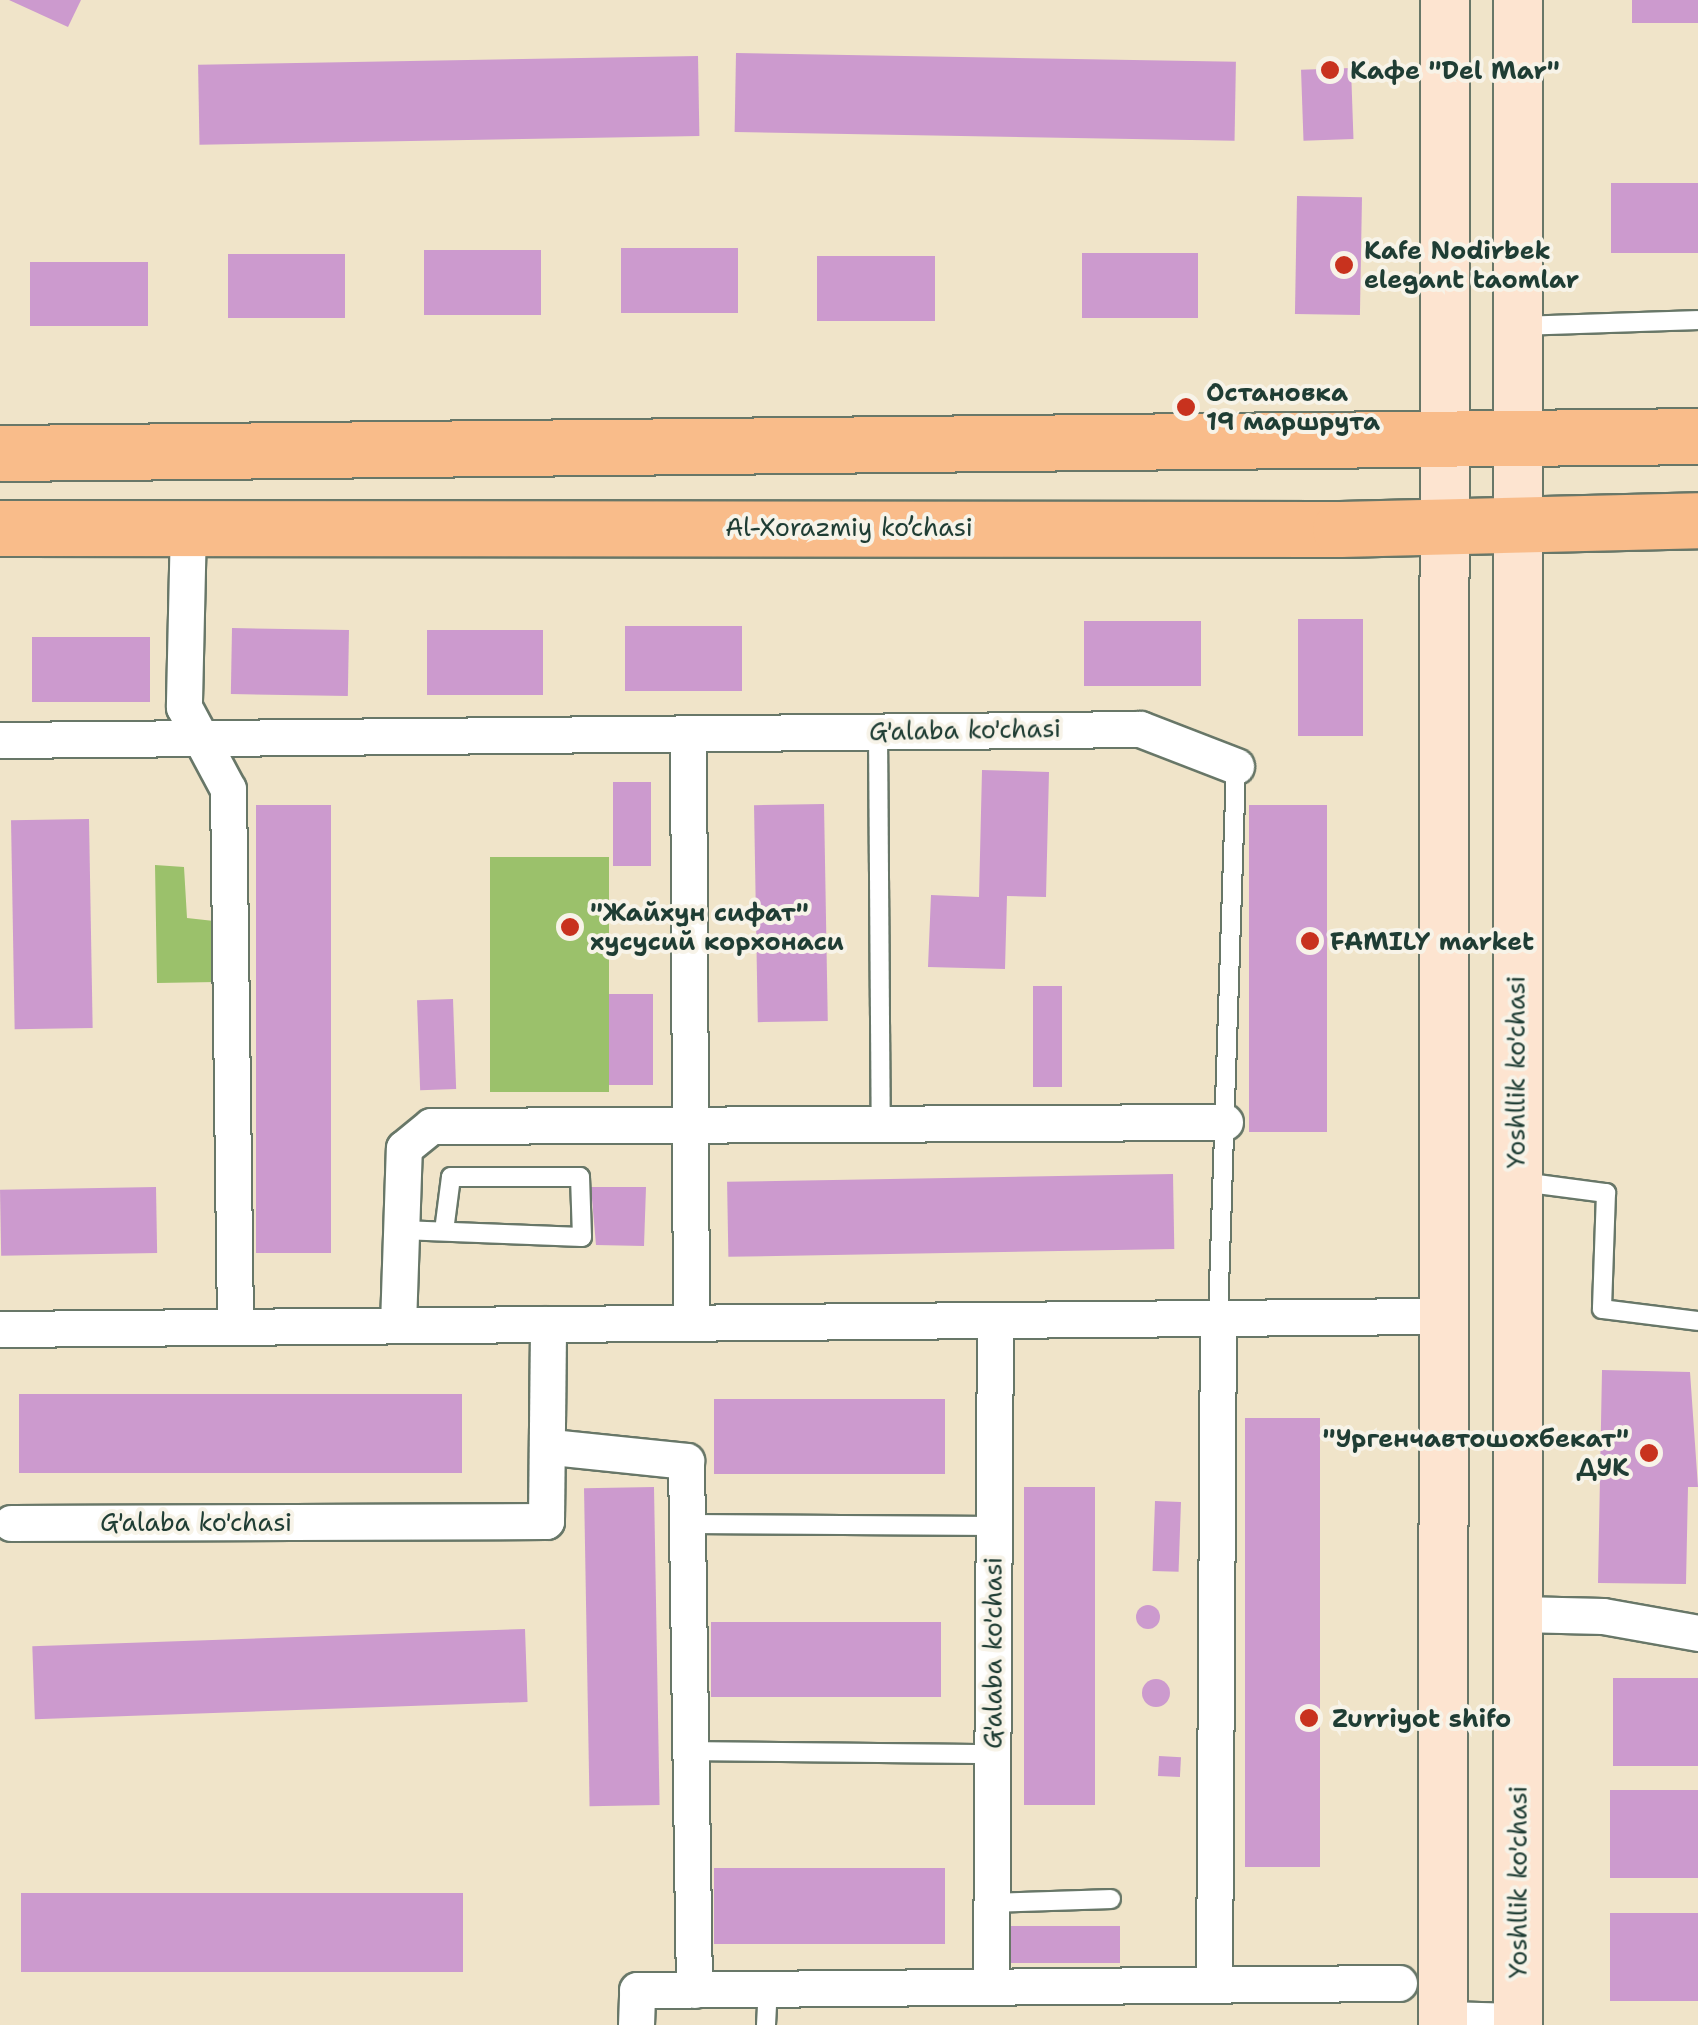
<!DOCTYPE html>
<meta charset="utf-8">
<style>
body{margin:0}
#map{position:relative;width:1698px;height:2025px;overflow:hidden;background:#f0e4c9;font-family:"Shantell Sans",sans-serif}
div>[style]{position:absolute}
.green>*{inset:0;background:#9bc16b;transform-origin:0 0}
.building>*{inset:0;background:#cc9ace;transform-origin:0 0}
.round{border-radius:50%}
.roads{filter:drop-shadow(2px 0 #687768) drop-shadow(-2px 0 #687768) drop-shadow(0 2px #687768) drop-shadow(0 -2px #687768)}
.lane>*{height:18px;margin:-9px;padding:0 9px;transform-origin:9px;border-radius:9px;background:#fff}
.street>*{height:35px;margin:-17.5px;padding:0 17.5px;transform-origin:17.5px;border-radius:17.5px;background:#fff}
.secondary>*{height:48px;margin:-24px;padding:0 24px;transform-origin:24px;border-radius:24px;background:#fde4d0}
.primary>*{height:55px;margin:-27.5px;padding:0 27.5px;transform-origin:27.5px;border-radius:27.5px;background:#f9bc8a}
.dots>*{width:28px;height:28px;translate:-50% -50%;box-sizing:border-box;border:5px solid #f7f3e8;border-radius:50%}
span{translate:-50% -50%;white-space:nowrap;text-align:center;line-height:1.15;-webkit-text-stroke:8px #f7f3e8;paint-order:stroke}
.poi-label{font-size:25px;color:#1f3d34;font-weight:700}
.left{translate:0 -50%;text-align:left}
.right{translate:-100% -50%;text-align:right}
.street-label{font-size:25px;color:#1f3d34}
</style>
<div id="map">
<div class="green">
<i style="left:490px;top:857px;width:119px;height:235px"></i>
<i style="clip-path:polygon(155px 865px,184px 867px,187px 918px,214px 921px,216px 982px,157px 983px)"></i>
</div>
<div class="building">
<i style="clip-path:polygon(9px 0,81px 0,68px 27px)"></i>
<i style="left:1632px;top:0;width:66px;height:23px"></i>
<i style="left:736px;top:53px;width:500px;height:79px;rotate:1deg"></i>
<i style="left:698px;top:56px;width:80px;height:500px;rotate:89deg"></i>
<i style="left:1351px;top:68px;width:71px;height:50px;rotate:88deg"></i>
<i style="left:1698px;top:183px;width:70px;height:87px;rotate:90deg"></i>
<i style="left:1297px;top:196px;width:65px;height:118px;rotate:1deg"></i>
<i style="left:621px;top:248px;width:117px;height:65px"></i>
<i style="left:424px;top:250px;width:117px;height:65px"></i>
<i style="left:1082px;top:253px;width:116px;height:65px"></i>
<i style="left:228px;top:254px;width:117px;height:64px"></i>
<i style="left:817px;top:256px;width:118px;height:65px"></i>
<i style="left:30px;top:262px;width:118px;height:64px"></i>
<i style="left:1298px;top:619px;width:65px;height:117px"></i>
<i style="left:1084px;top:621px;width:117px;height:65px"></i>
<i style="left:625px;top:626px;width:117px;height:65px"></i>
<i style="left:232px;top:628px;width:117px;height:66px;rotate:1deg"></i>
<i style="left:427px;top:630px;width:116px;height:65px"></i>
<i style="left:32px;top:637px;width:118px;height:65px"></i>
<i style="clip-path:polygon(982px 770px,1049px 772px,1046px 897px,1007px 896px,1005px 969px,928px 967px,931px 895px,979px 897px)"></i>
<i style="left:613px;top:782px;width:38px;height:84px"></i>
<i style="left:824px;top:804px;width:217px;height:70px;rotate:89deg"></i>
<i style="left:256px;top:805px;width:75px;height:448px"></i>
<i style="left:1249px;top:805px;width:78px;height:327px"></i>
<i style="left:89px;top:819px;width:209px;height:78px;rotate:89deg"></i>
<i style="left:1033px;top:986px;width:29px;height:101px"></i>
<i style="left:609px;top:994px;width:44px;height:91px"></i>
<i style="left:453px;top:999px;width:90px;height:36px;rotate:88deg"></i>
<i style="left:1173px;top:1174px;width:75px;height:446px;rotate:89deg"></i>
<i style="left:156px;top:1187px;width:66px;height:156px;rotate:89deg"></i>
<i style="clip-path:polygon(591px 1187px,646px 1187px,644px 1246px,596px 1245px)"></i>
<i style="clip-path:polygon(1602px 1370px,1690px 1372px,1698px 1487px,1688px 1487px,1686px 1584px,1598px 1583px)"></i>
<i style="left:19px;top:1394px;width:443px;height:79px"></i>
<i style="left:714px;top:1399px;width:231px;height:75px"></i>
<i style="left:1320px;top:1418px;width:449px;height:75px;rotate:90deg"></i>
<i style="left:654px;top:1487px;width:318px;height:70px;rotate:89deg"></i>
<i style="left:1024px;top:1487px;width:71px;height:318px"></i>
<i style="left:1155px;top:1501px;width:26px;height:70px;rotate:2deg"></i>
<i class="round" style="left:1136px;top:1605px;width:24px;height:24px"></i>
<i style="left:711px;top:1622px;width:230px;height:75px"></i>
<i style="left:525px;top:1629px;width:73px;height:493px;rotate:88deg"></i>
<i style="left:1613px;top:1678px;width:85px;height:88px"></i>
<i class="round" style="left:1142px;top:1679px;width:28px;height:28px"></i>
<i style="left:1159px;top:1756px;width:22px;height:20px;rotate:3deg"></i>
<i style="left:1698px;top:1790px;width:88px;height:88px;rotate:90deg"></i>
<i style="left:714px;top:1868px;width:231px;height:76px"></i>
<i style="left:21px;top:1893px;width:442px;height:79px"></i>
<i style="left:1698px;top:1913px;width:88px;height:88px;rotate:90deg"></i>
<i style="left:1011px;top:1926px;width:109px;height:37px"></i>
</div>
<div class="roads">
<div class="lane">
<i style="left:1520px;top:326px;width:178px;rotate:-1.9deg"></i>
<i style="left:878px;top:731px;width:393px;rotate:89.6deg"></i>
<i style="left:1522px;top:1182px;width:85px;rotate:7.5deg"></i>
<i style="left:1606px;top:1193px;width:116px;rotate:92deg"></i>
<i style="left:1602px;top:1309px;width:97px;rotate:7.1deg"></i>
<i style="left:401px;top:1230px;width:181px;rotate:2.2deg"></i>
<i style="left:582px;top:1237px;width:60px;rotate:-91.9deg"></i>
<i style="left:580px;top:1177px;width:129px;rotate:180deg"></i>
<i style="left:451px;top:1177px;width:54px;rotate:97.4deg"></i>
<i style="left:1218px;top:1318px;width:552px;rotate:-88.13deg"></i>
<i style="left:691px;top:1524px;width:303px;rotate:0.4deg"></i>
<i style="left:692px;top:1751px;width:300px;rotate:0.6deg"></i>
<i style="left:991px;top:1903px;width:120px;rotate:-1.9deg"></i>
<i style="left:766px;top:2025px;width:36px;rotate:-87deg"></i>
</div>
<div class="street">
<i style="left:188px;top:525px;width:182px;rotate:91.3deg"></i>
<i style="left:184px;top:707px;width:93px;rotate:61.8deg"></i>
<i style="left:228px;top:789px;width:538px;rotate:89.25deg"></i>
<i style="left:688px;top:733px;width:589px;rotate:89.71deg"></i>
<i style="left:0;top:740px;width:1140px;rotate:-0.55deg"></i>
<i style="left:1140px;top:729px;width:103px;rotate:21.1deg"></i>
<i style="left:398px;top:1325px;width:177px;rotate:-88.1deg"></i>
<i style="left:404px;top:1148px;width:35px;rotate:-39deg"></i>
<i style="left:431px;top:1126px;width:794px;rotate:-0.29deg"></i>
<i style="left:0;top:1329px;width:1443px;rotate:-0.52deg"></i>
<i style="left:551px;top:1447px;width:136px;rotate:5.9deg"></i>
<i style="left:686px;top:1461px;width:529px;rotate:89.13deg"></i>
<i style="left:11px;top:1523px;width:535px;rotate:-0.21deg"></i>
<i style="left:546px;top:1521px;width:197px;rotate:-89.4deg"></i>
<i style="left:1519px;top:1614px;width:84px;rotate:1.4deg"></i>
<i style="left:1603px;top:1616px;width:97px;rotate:10.1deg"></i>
<i style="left:1214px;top:1985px;width:667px;rotate:-89.66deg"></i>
<i style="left:991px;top:1987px;width:667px;rotate:-89.66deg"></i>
<i style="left:1443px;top:2019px;width:75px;rotate:1.5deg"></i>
<i style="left:636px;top:2025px;width:35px;rotate:-88deg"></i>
<i style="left:637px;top:1990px;width:762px;rotate:-0.53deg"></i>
</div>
<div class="secondary">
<i style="left:1518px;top:0;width:2025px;rotate:90deg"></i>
<i style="left:1443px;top:2025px;width:2025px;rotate:-89.94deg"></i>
</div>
<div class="primary">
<i style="left:0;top:453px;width:1698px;rotate:-0.57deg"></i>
<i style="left:0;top:528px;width:1340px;rotate:0.04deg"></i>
<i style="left:1340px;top:529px;width:358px;rotate:-1.4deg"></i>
</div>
</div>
<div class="dots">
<i style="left:1330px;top:70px;background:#c8321e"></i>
<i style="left:1344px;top:265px;background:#c8321e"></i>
<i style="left:1186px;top:407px;background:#c8321e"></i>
<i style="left:570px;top:927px;background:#c8321e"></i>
<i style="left:1310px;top:941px;background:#c8321e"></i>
<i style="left:1649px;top:1453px;background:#c8321e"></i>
<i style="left:1309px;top:1718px;background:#c8321e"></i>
</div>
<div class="poi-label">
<span class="left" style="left:1350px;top:70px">Кафе "Del Mar"</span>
<span class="left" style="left:1364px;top:265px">Kafe Nodirbek<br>elegant taomlar</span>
<span class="left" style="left:1206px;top:407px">Остановка<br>19 маршрута</span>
<span class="left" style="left:590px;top:927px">"Жайхун сифат"<br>хусусий корхонаси</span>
<span class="left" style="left:1330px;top:941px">FAMILY market</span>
<span class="right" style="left:1629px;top:1453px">"Ургенчавтошохбекат"<br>ДУК</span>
<span class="left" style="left:1332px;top:1718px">Zurriyot shifo</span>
</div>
<div class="street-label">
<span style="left:849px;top:527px">Al-Xorazmiy ko’chasi</span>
<span style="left:965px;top:730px;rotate:-1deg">G'alaba ko'chasi</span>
<span style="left:1516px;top:1072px;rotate:-90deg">Yoshllik ko'chasi</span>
<span style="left:196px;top:1522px">G'alaba ko'chasi</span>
<span style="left:993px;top:1653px;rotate:-90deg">G'alaba ko'chasi</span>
<span style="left:1518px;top:1882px;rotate:-90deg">Yoshllik ko'chasi</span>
</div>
</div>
